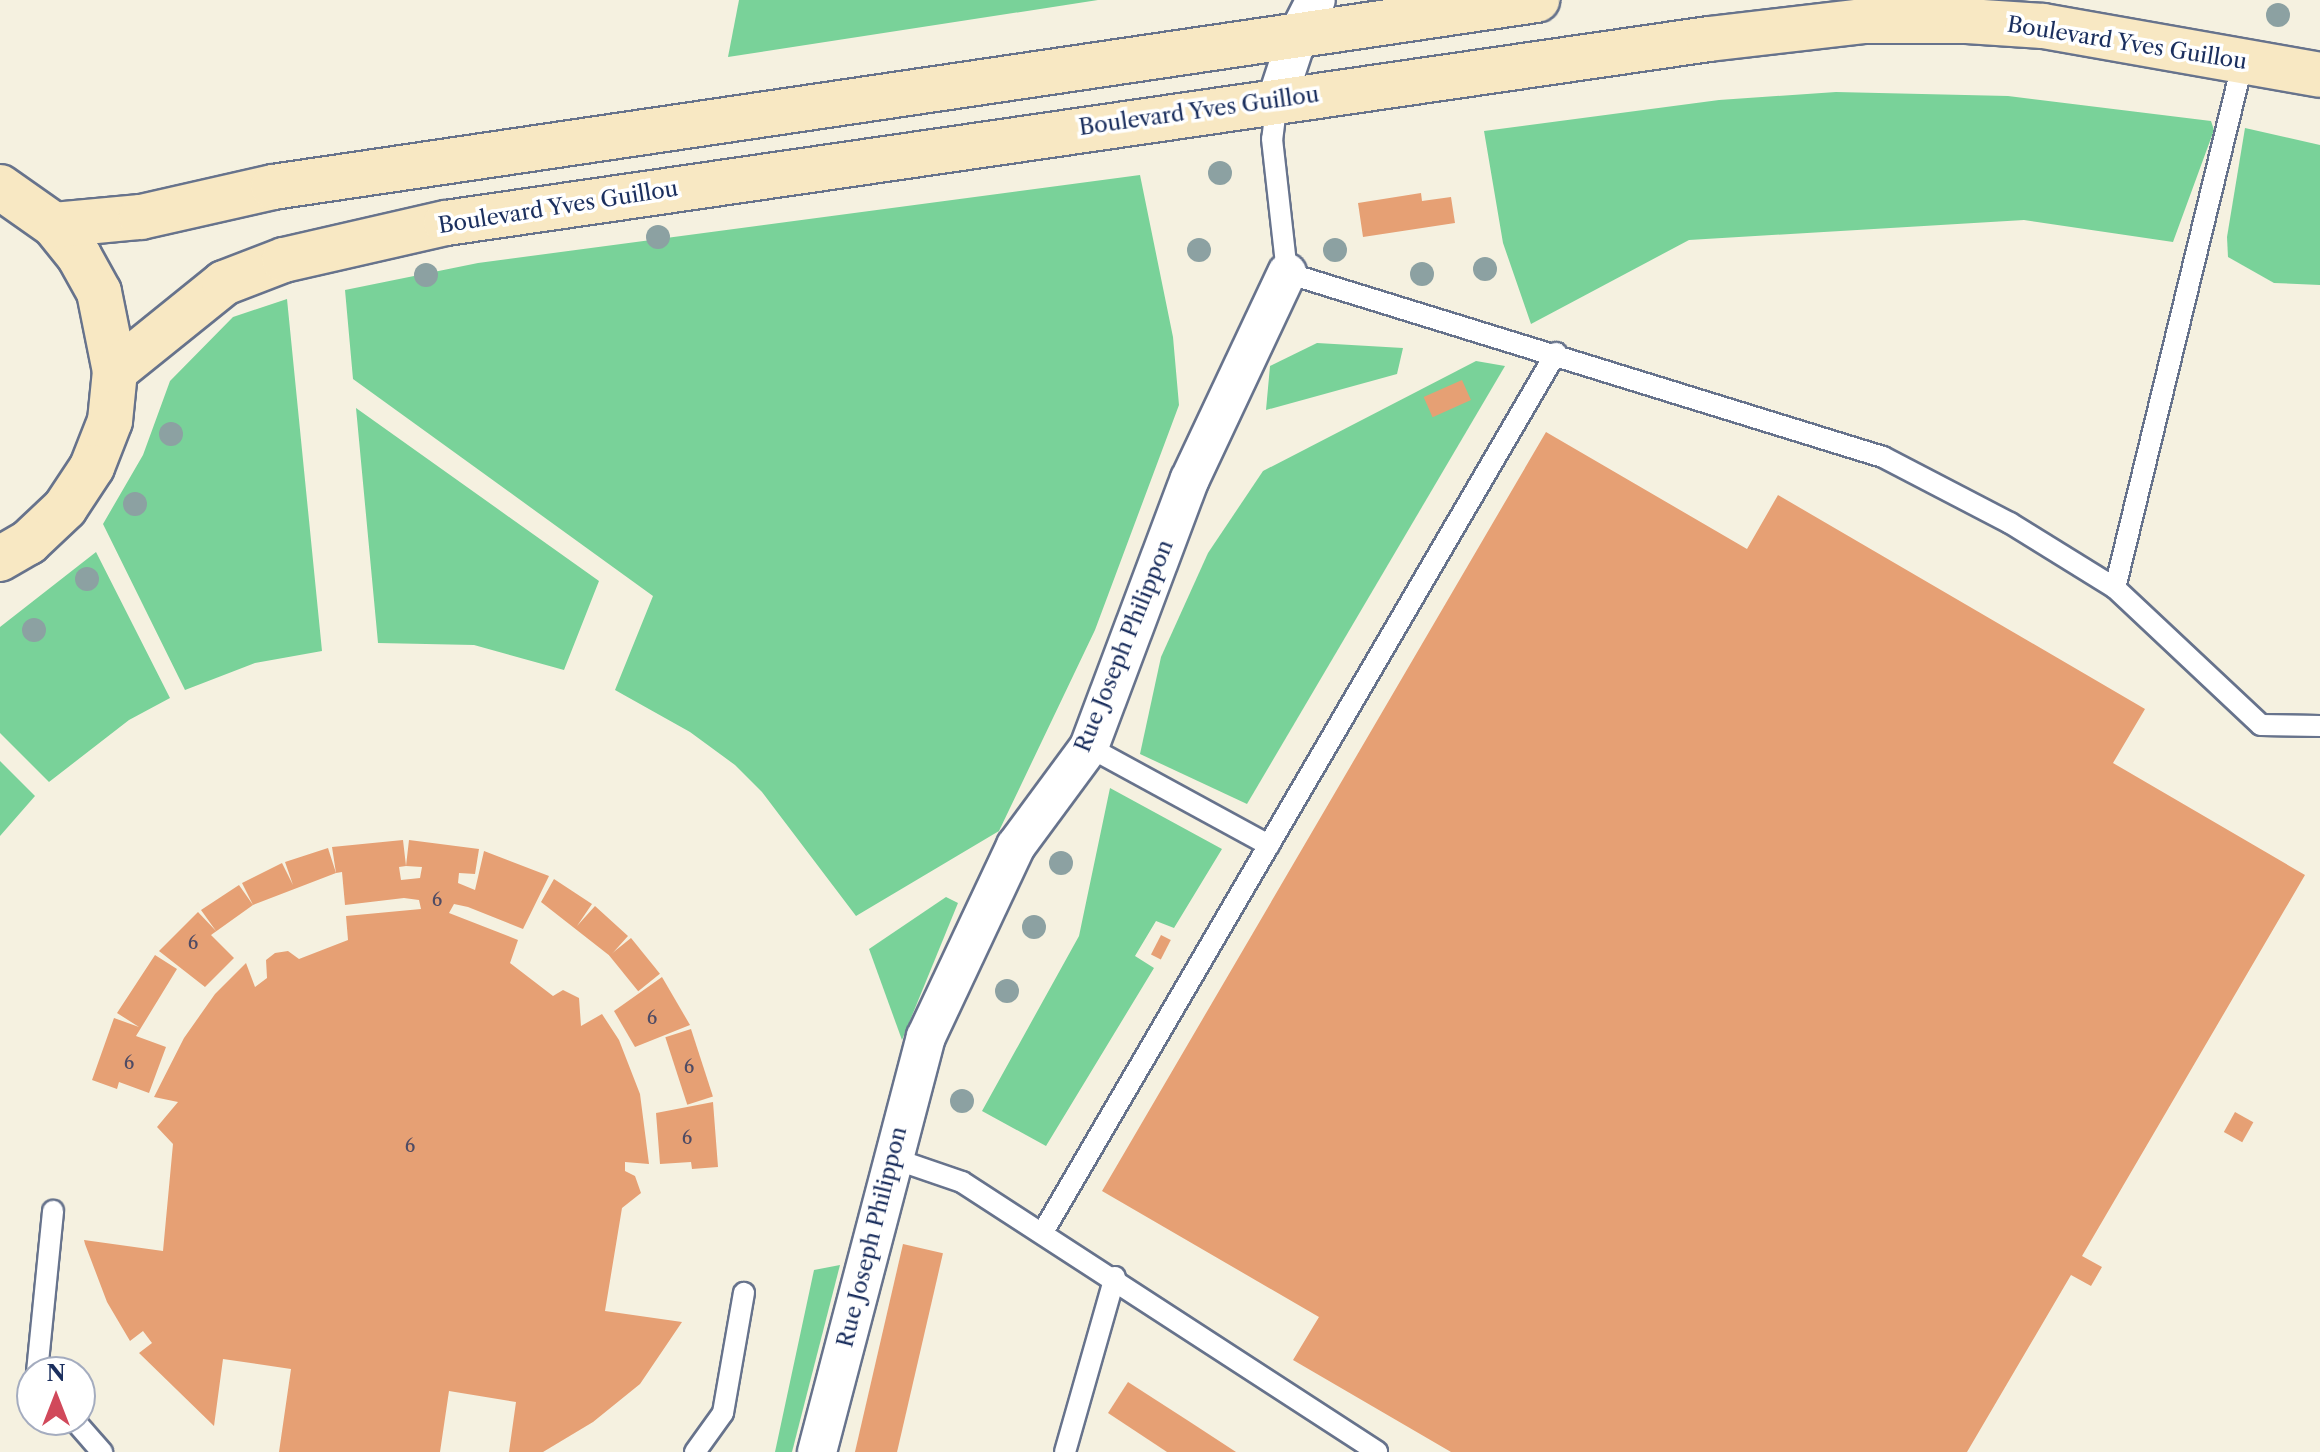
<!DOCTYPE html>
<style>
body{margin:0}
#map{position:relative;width:2320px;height:1452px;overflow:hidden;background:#f5f1e0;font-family:"Libre Caslon Text",serif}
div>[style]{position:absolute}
.green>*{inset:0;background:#79d299}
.building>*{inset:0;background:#e6a074;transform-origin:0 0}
.roads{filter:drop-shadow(2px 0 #67738c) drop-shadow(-2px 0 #67738c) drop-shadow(0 2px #67738c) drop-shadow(0 -2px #67738c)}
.lane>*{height:20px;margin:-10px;padding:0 10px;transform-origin:10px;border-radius:10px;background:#fff}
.street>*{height:38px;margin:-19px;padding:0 19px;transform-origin:19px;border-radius:19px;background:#fff}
.secondary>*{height:44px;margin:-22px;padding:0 22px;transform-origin:22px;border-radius:22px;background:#f8e8c3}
.trees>*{width:24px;height:24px;margin:-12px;border-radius:50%;background:#8ca1a2}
span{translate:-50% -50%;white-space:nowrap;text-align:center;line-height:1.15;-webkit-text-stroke:7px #fff;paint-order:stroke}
.number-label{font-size:18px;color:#4e4b64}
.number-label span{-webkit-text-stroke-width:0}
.street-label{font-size:22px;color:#1b2f5e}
.north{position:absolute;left:16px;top:1356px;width:80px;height:80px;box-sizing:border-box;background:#fff;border:2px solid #a4acbf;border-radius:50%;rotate:0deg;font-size:22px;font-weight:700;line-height:32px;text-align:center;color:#1b2f5e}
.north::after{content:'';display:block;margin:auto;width:28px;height:36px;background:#d1495b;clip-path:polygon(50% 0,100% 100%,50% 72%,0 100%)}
</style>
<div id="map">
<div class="green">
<i style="clip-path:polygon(739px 0,1098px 0,728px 57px)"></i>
<i style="clip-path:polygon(1836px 92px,2008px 96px,2211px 121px,2214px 130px,2173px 242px,2024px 220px,1689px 240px,1531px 324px,1503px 243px,1484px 131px,1719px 100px)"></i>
<i style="clip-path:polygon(2245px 128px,2320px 145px,2320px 285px,2274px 283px,2228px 257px,2227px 237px)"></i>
<i style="clip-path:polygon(1140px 175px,1173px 337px,1179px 405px,1095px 630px,999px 831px,856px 916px,762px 792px,735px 765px,690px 732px,615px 690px,653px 596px,353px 379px,345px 290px,478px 263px)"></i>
<i style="clip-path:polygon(287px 299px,322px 651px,255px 663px,185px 690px,103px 524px,143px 455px,170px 381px,233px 317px)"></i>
<i style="clip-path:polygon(1317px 343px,1403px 348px,1397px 374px,1266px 410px,1270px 366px)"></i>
<i style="clip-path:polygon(1476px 361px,1505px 366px,1247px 804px,1140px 754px,1161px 657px,1208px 553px,1263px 471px)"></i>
<i style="clip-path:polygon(356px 408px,599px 581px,564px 670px,474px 645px,378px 643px)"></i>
<i style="clip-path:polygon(96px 552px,170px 698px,129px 720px,49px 782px,0 733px,0 627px)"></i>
<i style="clip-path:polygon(0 761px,35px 796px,0 836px)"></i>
<i style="clip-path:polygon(1110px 788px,1222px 849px,1174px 928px,1156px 921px,1135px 956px,1154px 968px,1046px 1146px,982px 1111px,1079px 936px)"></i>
<i style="clip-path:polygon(946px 897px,958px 903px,902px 1040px,869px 949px)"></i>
<i style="clip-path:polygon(840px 1265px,792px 1452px,775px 1452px,814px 1270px)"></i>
</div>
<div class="building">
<i style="clip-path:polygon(1421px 193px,1422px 201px,1451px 197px,1455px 223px,1363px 237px,1358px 203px)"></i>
<i style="left:1462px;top:380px;width:22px;height:42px;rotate:66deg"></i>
<i style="clip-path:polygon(1546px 432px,1747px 549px,1778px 495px,2145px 709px,2113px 763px,2305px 875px,2082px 1256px,2102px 1267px,2091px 1286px,2071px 1275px,1967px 1452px,1451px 1452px,1293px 1360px,1319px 1317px,1102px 1191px)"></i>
<i style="clip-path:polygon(evenodd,403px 840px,406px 866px,409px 840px,479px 849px,475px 874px,459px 873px,458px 883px,475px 890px,484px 851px,549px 876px,523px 929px,468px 907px,454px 904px,449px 913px,518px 940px,510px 963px,553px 996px,563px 990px,579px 998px,581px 1026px,602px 1014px,619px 1040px,640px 1094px,649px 1164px,625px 1162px,625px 1171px,635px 1176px,641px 1193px,622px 1208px,605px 1311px,682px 1322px,640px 1384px,593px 1422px,543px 1452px,509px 1452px,516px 1402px,449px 1391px,440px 1452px,279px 1452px,291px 1369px,223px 1359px,214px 1426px,139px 1353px,152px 1343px,143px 1331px,130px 1341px,107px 1302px,85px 1244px,84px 1240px,163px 1251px,173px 1144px,157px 1127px,178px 1102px,154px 1097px,184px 1038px,215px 994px,246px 963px,255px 987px,267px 978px,266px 960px,275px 953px,288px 951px,299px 959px,348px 940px,346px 916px,421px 909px,419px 900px,404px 898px,345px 905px,342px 872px,336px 873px,332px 847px,403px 840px,406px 866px,422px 867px,420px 878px,401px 880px,399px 867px,406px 866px)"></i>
<i style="clip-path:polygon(328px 848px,336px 873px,253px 905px,211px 935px,234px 958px,205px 987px,159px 951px,198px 912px,216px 931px,201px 910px,239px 885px,253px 905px,242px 883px,282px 863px,293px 885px,285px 862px)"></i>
<i style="clip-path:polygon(554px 879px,592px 904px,577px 926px,595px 906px,628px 936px,610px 956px,541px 902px)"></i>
<i style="left:1161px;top:935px;width:11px;height:22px;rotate:27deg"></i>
<i style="left:631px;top:938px;width:46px;height:28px;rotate:51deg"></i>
<i style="clip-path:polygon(155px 955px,177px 969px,136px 1036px,166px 1047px,149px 1093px,119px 1082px,117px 1089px,92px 1080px,114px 1018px,139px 1027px,117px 1013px)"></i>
<i style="clip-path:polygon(662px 977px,690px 1025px,635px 1047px,614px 1011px)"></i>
<i style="left:691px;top:1029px;width:71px;height:27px;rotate:72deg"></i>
<i style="clip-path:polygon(713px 1102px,718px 1167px,692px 1169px,691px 1162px,660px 1164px,656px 1113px)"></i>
<i style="left:2235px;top:1112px;width:21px;height:23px;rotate:29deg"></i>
<i style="left:903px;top:1244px;width:41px;height:215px;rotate:13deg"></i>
<i style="clip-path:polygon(1128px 1382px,1187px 1420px,1236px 1452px,1167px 1452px,1108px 1413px)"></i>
</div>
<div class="roads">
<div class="lane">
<i style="left:1277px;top:100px;width:39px;rotate:97deg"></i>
<i style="left:1272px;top:139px;width:135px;rotate:83.6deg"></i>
<i style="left:1287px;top:273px;width:624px;rotate:17.16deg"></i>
<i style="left:1883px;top:457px;width:143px;rotate:27.5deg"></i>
<i style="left:2010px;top:523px;width:123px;rotate:31.8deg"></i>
<i style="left:2115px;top:588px;width:200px;rotate:43.2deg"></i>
<i style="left:2261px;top:725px;width:59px;rotate:1deg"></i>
<i style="left:2115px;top:588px;width:542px;rotate:-76.35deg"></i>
<i style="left:1089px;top:747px;width:205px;rotate:28.6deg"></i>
<i style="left:892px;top:1158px;width:74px;rotate:18.9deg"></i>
<i style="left:962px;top:1182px;width:495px;rotate:33deg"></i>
<i style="left:1043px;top:1232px;width:1018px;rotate:-59.73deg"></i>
<i style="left:37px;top:1372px;width:162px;rotate:-84.3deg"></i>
<i style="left:74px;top:1420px;width:43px;rotate:48.8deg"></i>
<i style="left:695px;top:1452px;width:48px;rotate:-54.3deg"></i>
<i style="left:723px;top:1413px;width:122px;rotate:-80.1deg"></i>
<i style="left:1065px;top:1452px;width:182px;rotate:-74.1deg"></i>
</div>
<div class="street">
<i style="left:1277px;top:99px;width:67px;rotate:-71.8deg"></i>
<i style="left:1298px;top:35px;width:39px;rotate:-63deg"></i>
<i style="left:817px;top:1452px;width:429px;rotate:-75.3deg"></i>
<i style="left:926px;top:1037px;width:211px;rotate:-64.8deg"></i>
<i style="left:1016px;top:846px;width:123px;rotate:-53.6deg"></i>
<i style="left:1089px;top:747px;width:286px;rotate:-69.4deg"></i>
<i style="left:1190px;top:479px;width:228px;rotate:-64.8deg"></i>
</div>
<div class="secondary">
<i style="left:0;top:187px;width:66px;rotate:35.1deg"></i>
<i style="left:54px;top:225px;width:40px;rotate:51deg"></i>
<i style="left:79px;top:256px;width:41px;rotate:60.9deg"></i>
<i style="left:99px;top:292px;width:81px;rotate:78.6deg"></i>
<i style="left:115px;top:371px;width:50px;rotate:95.7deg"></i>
<i style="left:110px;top:421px;width:49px;rotate:111.4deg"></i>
<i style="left:92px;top:467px;width:49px;rotate:123.4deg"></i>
<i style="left:65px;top:508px;width:50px;rotate:136.6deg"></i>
<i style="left:29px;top:542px;width:34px;rotate:150deg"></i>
<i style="left:54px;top:225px;width:87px;rotate:-5.3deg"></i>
<i style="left:141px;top:217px;width:135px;rotate:-12.8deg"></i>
<i style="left:273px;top:187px;width:1278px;rotate:-8.42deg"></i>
<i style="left:115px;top:371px;width:140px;rotate:-38.9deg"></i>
<i style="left:224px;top:283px;width:64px;rotate:-21deg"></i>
<i style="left:284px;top:260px;width:166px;rotate:-12.9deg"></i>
<i style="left:446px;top:223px;width:1276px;rotate:-8.29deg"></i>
<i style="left:1709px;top:39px;width:157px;rotate:-6.6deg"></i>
<i style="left:1865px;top:21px;width:102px"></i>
<i style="left:1967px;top:21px;width:76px;rotate:3.8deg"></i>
<i style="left:2043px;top:26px;width:281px;rotate:10deg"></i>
</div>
</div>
<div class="trees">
<i style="left:2278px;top:15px"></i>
<i style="left:1220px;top:173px"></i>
<i style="left:658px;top:237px"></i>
<i style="left:1199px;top:250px"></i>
<i style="left:1335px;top:250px"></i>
<i style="left:1485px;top:269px"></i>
<i style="left:1422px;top:274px"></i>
<i style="left:426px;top:275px"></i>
<i style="left:171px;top:434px"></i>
<i style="left:135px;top:504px"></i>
<i style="left:87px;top:579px"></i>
<i style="left:34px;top:630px"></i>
<i style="left:1061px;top:863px"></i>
<i style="left:1034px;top:927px"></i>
<i style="left:1007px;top:991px"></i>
<i style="left:962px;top:1101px"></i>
</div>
<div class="number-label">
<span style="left:437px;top:900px">6</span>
<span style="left:193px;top:943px">6</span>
<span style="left:652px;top:1018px">6</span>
<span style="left:129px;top:1063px">6</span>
<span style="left:689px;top:1067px">6</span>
<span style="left:687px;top:1138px">6</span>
<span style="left:410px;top:1146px">6</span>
</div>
<div class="street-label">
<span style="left:2127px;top:43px;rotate:9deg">Boulevard Yves Guillou</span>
<span style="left:1199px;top:111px;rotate:-8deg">Boulevard Yves Guillou</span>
<span style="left:558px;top:207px;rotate:-9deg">Boulevard Yves Guillou</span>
<span style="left:1124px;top:646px;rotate:-68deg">Rue Joseph Philippon</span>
<span style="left:872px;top:1237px;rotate:-76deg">Rue Joseph Philippon</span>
</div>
<div class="north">N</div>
</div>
